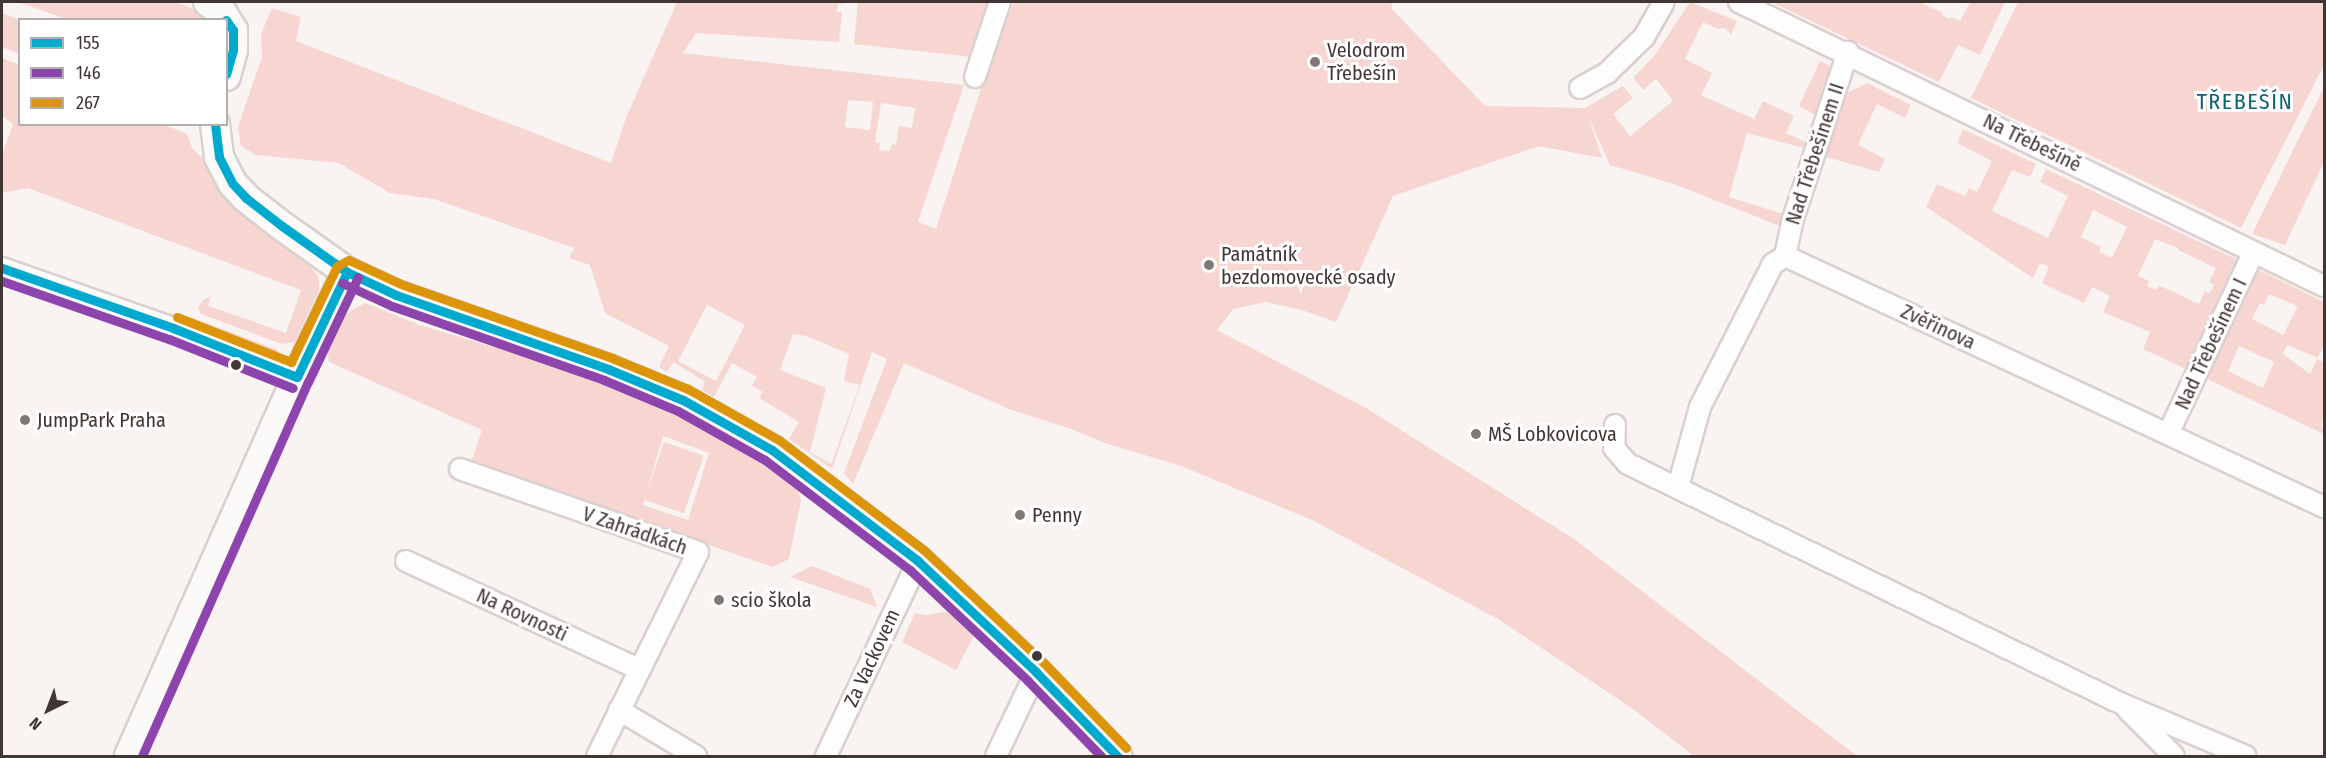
<!DOCTYPE html>
<meta charset="utf-8">
<style>
body{margin:0}
#map{position:relative;width:2326px;height:758px;overflow:hidden;background:#f9f3f2;font-family:"Fira Sans Condensed",sans-serif}
div>[style]{position:absolute}
.green>*{inset:0;background:#f7d6d2;transform-origin:0 0}
.roads{filter:drop-shadow(2px 0 #d9d0cf) drop-shadow(-2px 0 #d9d0cf) drop-shadow(0 2px #d9d0cf) drop-shadow(0 -2px #d9d0cf)}
.street>*{height:20px;margin:-10px;padding:0 10px;transform-origin:10px;border-radius:10px;background:#fefdfd}
.secondary>*{height:28px;margin:-14px;padding:0 14px;transform-origin:14px;border-radius:14px;background:#fcf9f9}
.bus-1>*{height:9px;margin:-4.5px;padding:0 4.5px;transform-origin:4.5px;border-radius:4.5px;background:#00a9ce}
.bus-2>*{height:9px;margin:-4.5px;padding:0 4.5px;transform-origin:4.5px;border-radius:4.5px;background:#8e44ad}
.bus-3>*{height:9px;margin:-4.5px;padding:0 4.5px;transform-origin:4.5px;border-radius:4.5px;background:#dc9508}
.dots>*{width:16px;height:16px;translate:-50% -50%;box-sizing:border-box;border:3px solid #fff;border-radius:50%}
span{translate:-50% -50%;white-space:nowrap;text-align:center;line-height:1.15;-webkit-text-stroke:6px #fff;paint-order:stroke}
.poi-label{font-size:20px;color:#413634}
.left{translate:0 -50%;text-align:left}
.street-label{font-size:20px;color:#413634}
.quarter-label{font-size:22px;color:#0e6177;letter-spacing:1.5px}
.frame{position:absolute;inset:0;border:3px solid #413634;pointer-events:none}
.legend{position:absolute;left:18px;top:18px;width:210px;height:108px;box-sizing:border-box;background:#fff;border:2px solid #b3afae;margin:0;padding:8px 10px;list-style:none;font-size:18px;color:#413634}
.legend li{display:flex;align-items:center;gap:12px;height:30px}
.legend b{width:30px;border:2px solid #b3afae}
.north{position:absolute;left:18px;top:680px;width:60px;height:60px;-webkit-text-stroke:4px #fff;paint-order:stroke;rotate:222deg;font-size:16px;font-weight:700;line-height:24px;text-align:center;color:#413634}
.north::after{content:'';display:block;margin:auto;width:21px;height:27px;background:#413634;clip-path:polygon(50% 0,100% 100%,50% 72%,0 100%)}
</style>
<div id="map">
<div class="green">
<i style="clip-path:polygon(18px 2px,176px 2px,191px 8px,206px 19px,66px 19px)"></i>
<i style="clip-path:polygon(evenodd,677px 2px,843px 2px,843px 4px,838px 4px,837px 12px,842px 12px,839px 42px,696px 33px,683px 53px,964px 85px,918px 222px,936px 229px,983px 82px,1014px 2px,1393px 2px,1391px 8px,1485px 106px,1585px 108px,1623px 86px,1633px 98px,1613px 114px,1630px 136px,1673px 101px,1656px 79px,1643px 90px,1633px 78px,1655px 55px,1690px 2px,1737px 21px,1731px 35px,1725px 28px,1718px 29px,1703px 22px,1685px 59px,1712px 73px,1701px 95px,1754px 119px,1763px 101px,1794px 116px,1786px 133px,1806px 142px,1804px 148px,1747px 133px,1729px 197px,1783px 214px,1780px 226px,1674px 184px,1610px 165px,1588px 116px,1602px 158px,1539px 146px,1393px 196px,1336px 322px,1302px 310px,1266px 302px,1233px 309px,1217px 330px,1366px 408px,1574px 539px,1857px 756px,1694px 756px,1633px 709px,1498px 619px,1312px 520px,1181px 466px,1108px 444px,1074px 430px,1009px 409px,904px 363px,853px 484px,844px 473px,887px 359px,872px 352px,832px 469px,789px 439px,799px 422px,759px 398px,763px 392px,752px 386px,757px 377px,732px 363px,714px 397px,702px 390px,705px 382px,674px 362px,667px 372px,659px 367px,669px 346px,605px 313px,590px 265px,569px 258px,574px 248px,434px 199px,390px 193px,339px 163px,256px 155px,241px 146px,238px 127px,262px 57px,261px 34px,272px 8px,301px 17px,296px 41px,611px 163px,626px 118px,677px 2px,848px 100px,873px 102px,870px 130px,845px 127px,848px 100px,677px 2px,881px 103px,915px 108px,912px 128px,899px 126px,896px 145px,892px 144px,890px 151px,879px 150px,880px 143px,875px 142px,881px 103px,677px 2px,707px 305px,745px 325px,716px 381px,678px 361px,707px 305px,677px 2px,793px 334px,806px 336px,849px 354px,844px 381px,860px 385px,831px 464px,810px 452px,826px 388px,780px 370px,793px 334px)"></i>
<i style="clip-path:polygon(858px 2px,990px 2px,972px 57px,854px 44px)"></i>
<i style="clip-path:polygon(1771px 2px,1919px 2px,1943px 13px,1942px 15px,1950px 19px,1951px 17px,1960px 21px,1970px 2px,2005px 2px,1980px 55px,1958px 45px,1939px 82px)"></i>
<i style="clip-path:polygon(2018px 2px,2324px 2px,2324px 65px,2241px 228px,1971px 98px)"></i>
<i style="clip-path:polygon(2px 13px,19px 20px,19px 54px,2px 47px)"></i>
<i style="clip-path:polygon(2px 58px,19px 65px,20px 124px,165px 125px,187px 134px,192px 148px,311px 260px,310px 265px,319px 279px,319px 290px,295px 342px,282px 344px,201px 314px,198px 308px,203px 300px,211px 296px,208px 306px,286px 333px,301px 290px,28px 188px,2px 193px,2px 155px,13px 124px,2px 116px)"></i>
<i style="clip-path:polygon(1820px 61px,1831px 66px,1815px 115px,1799px 106px)"></i>
<i style="clip-path:polygon(1867px 83px,1911px 105px,1905px 118px,1877px 104px,1867px 125px,1858px 145px,1885px 159px,1879px 172px,1826px 157px,1847px 93px)"></i>
<i style="clip-path:polygon(2324px 87px,2324px 162px,2285px 245px,2252px 234px)"></i>
<i style="clip-path:polygon(evenodd,1963px 129px,2036px 164px,2030px 177px,2012px 170px,1992px 211px,2048px 238px,2068px 196px,2040px 182px,2046px 169px,2238px 260px,2186px 369px,2143px 349px,2150px 332px,2103px 312px,2110px 296px,2092px 287px,2084px 303px,2042px 283px,2049px 267px,2040px 263px,2033px 278px,1926px 207px,1937px 184px,1965px 196px,1969px 188px,1977px 192px,1992px 161px,1957px 143px,1963px 129px,2093px 210px,2127px 227px,2112px 258px,2099px 252px,2101px 247px,2081px 237px,2093px 210px,1963px 129px,2155px 239px,2178px 248px,2178px 250px,2216px 268px,2209px 282px,2214px 285px,2210px 293px,2205px 291px,2199px 304px,2163px 287px,2158px 286px,2156px 290px,2147px 286px,2149px 281px,2138px 276px,2155px 239px)"></i>
<i style="clip-path:polygon(evenodd,2259px 270px,2324px 302px,2324px 344px,2318px 358px,2287px 345px,2283px 354px,2310px 374px,2317px 359px,2324px 363px,2324px 418px,2321px 426px,2324px 429px,2324px 434px,2207px 379px,2259px 270px,2269px 294px,2295px 305px,2297px 308px,2283px 335px,2252px 319px,2260px 303px,2264px 305px,2269px 294px,2259px 270px,2239px 346px,2274px 362px,2263px 388px,2228px 371px,2239px 346px)"></i>
<i style="clip-path:polygon(evenodd,365px 303px,420px 325px,587px 375px,664px 405px,768px 462px,797px 489px,801px 500px,789px 559px,773px 567px,471px 463px,482px 430px,329px 362px,327px 347px,340px 322px,350px 311px,365px 303px,663px 436px,709px 453px,688px 520px,643px 505px,663px 436px)"></i>
<i style="clip-path:polygon(190px 317px,278px 350px,278px 352px,258px 352px,191px 326px)"></i>
<i style="left:664px;top:442px;width:42px;height:61px;rotate:19deg"></i>
<i style="clip-path:polygon(812px 566px,870px 589px,877px 607px,790px 577px)"></i>
<i style="clip-path:polygon(949px 611px,974px 636px,956px 670px,902px 642px,915px 613px,927px 615px)"></i>
</div>
<div class="roads">
<div class="street">
<i style="left:1739px;top:2px;width:650px;rotate:25.9deg"></i>
<i style="left:975px;top:77px;width:79px;rotate:-71.6deg"></i>
<i style="left:1580px;top:88px;width:31px;rotate:-29deg"></i>
<i style="left:1607px;top:73px;width:52px;rotate:-44.2deg"></i>
<i style="left:1644px;top:37px;width:40px;rotate:-60.3deg"></i>
<i style="left:1785px;top:256px;width:595px;rotate:24.97deg"></i>
<i style="left:1785px;top:256px;width:38px;rotate:-78deg"></i>
<i style="left:1793px;top:219px;width:176px;rotate:-71.8deg"></i>
<i style="left:2px;top:268px;width:181px;rotate:19.3deg"></i>
<i style="left:173px;top:328px;width:133px;rotate:21.6deg"></i>
<i style="left:1615px;top:425px;width:23px;rotate:92deg"></i>
<i style="left:1614px;top:448px;width:21px;rotate:49deg"></i>
<i style="left:1628px;top:464px;width:549px;rotate:25.91deg"></i>
<i style="left:2122px;top:704px;width:134px;rotate:22.8deg"></i>
<i style="left:2168px;top:434px;width:200px;rotate:-64.8deg"></i>
<i style="left:460px;top:469px;width:252px;rotate:19.2deg"></i>
<i style="left:698px;top:552px;width:228px;rotate:116.3deg"></i>
<i style="left:1678px;top:487px;width:83px;rotate:-74.6deg"></i>
<i style="left:1700px;top:407px;width:161px;rotate:-63deg"></i>
<i style="left:1773px;top:264px;width:14px;rotate:-34deg"></i>
<i style="left:406px;top:561px;width:257px;rotate:24.9deg"></i>
<i style="left:619px;top:710px;width:90px;rotate:30.9deg"></i>
<i style="left:2128px;top:710px;width:65px;rotate:45deg"></i>
<i style="left:826px;top:756px;width:216px;rotate:-64.7deg"></i>
<i style="left:996px;top:756px;width:93px;rotate:-64.5deg"></i>
</div>
<div class="secondary">
<i style="left:208px;top:2px;width:16px;rotate:35deg"></i>
<i style="left:221px;top:11px;width:22px;rotate:58deg"></i>
<i style="left:233px;top:30px;width:20px;rotate:90deg"></i>
<i style="left:233px;top:50px;width:27px;rotate:105deg"></i>
<i style="left:215px;top:124px;width:33px;rotate:83deg"></i>
<i style="left:219px;top:157px;width:30px;rotate:63deg"></i>
<i style="left:233px;top:184px;width:19px;rotate:47deg"></i>
<i style="left:246px;top:198px;width:46px;rotate:37.9deg"></i>
<i style="left:282px;top:226px;width:80px;rotate:35.3deg"></i>
<i style="left:347px;top:272px;width:54px;rotate:25.1deg"></i>
<i style="left:396px;top:295px;width:225px;rotate:19.2deg"></i>
<i style="left:608px;top:369px;width:81px;rotate:22.5deg"></i>
<i style="left:683px;top:400px;width:102px;rotate:29.3deg"></i>
<i style="left:772px;top:450px;width:183px;rotate:37.2deg"></i>
<i style="left:918px;top:561px;width:162px;rotate:43.2deg"></i>
<i style="left:1036px;top:672px;width:117px;rotate:46deg"></i>
<i style="left:129px;top:756px;width:415px;rotate:-66.1deg"></i>
<i style="left:297px;top:377px;width:116px;rotate:-64.5deg"></i>
</div>
</div>
<div class="bus-1">
<i style="left:226px;top:20px;width:12px;rotate:55deg"></i>
<i style="left:233px;top:30px;width:20px;rotate:90deg"></i>
<i style="left:233px;top:50px;width:25px;rotate:106deg"></i>
<i style="left:215px;top:124px;width:33px;rotate:83deg"></i>
<i style="left:219px;top:157px;width:30px;rotate:63deg"></i>
<i style="left:233px;top:184px;width:19px;rotate:47deg"></i>
<i style="left:246px;top:198px;width:46px;rotate:37.9deg"></i>
<i style="left:282px;top:226px;width:80px;rotate:35.3deg"></i>
<i style="left:347px;top:272px;width:54px;rotate:25.1deg"></i>
<i style="left:396px;top:295px;width:225px;rotate:19.2deg"></i>
<i style="left:608px;top:369px;width:81px;rotate:22.5deg"></i>
<i style="left:683px;top:400px;width:102px;rotate:29.3deg"></i>
<i style="left:772px;top:450px;width:183px;rotate:37.2deg"></i>
<i style="left:918px;top:561px;width:162px;rotate:43.2deg"></i>
<i style="left:1036px;top:672px;width:117px;rotate:46deg"></i>
<i style="left:2px;top:268px;width:181px;rotate:19.3deg"></i>
<i style="left:173px;top:328px;width:133px;rotate:21.6deg"></i>
<i style="left:297px;top:377px;width:116px;rotate:-64.5deg"></i>
</div>
<div class="bus-2">
<i style="left:2px;top:281px;width:177px;rotate:19.2deg"></i>
<i style="left:169px;top:339px;width:133px;rotate:21.6deg"></i>
<i style="left:342px;top:283px;width:55px;rotate:24.7deg"></i>
<i style="left:392px;top:306px;width:225px;rotate:19.2deg"></i>
<i style="left:604px;top:380px;width:80px;rotate:22.7deg"></i>
<i style="left:678px;top:411px;width:100px;rotate:29.4deg"></i>
<i style="left:765px;top:460px;width:182px;rotate:37.2deg"></i>
<i style="left:910px;top:570px;width:162px;rotate:43.2deg"></i>
<i style="left:1028px;top:681px;width:105px;rotate:45.8deg"></i>
<i style="left:142px;top:756px;width:409px;rotate:-66.1deg"></i>
<i style="left:308px;top:382px;width:116px;rotate:-64.5deg"></i>
</div>
<div class="bus-3">
<i style="left:177px;top:317px;width:123px;rotate:21.5deg"></i>
<i style="left:291px;top:362px;width:106px;rotate:-64.4deg"></i>
<i style="left:337px;top:266px;width:13px;rotate:-27deg"></i>
<i style="left:349px;top:260px;width:57px;rotate:24.8deg"></i>
<i style="left:401px;top:284px;width:224px;rotate:19.3deg"></i>
<i style="left:612px;top:358px;width:82px;rotate:22.2deg"></i>
<i style="left:688px;top:389px;width:104px;rotate:29.3deg"></i>
<i style="left:779px;top:440px;width:183px;rotate:37.2deg"></i>
<i style="left:925px;top:551px;width:163px;rotate:43.3deg"></i>
<i style="left:1044px;top:663px;width:118px;rotate:46deg"></i>
</div>
<div class="dots">
<i style="left:1315px;top:62px;background:#817876"></i>
<i style="left:1209px;top:265px;background:#817876"></i>
<i style="left:236px;top:365px;background:#413634"></i>
<i style="left:25px;top:420px;background:#817876"></i>
<i style="left:1476px;top:434px;background:#817876"></i>
<i style="left:1020px;top:515px;background:#817876"></i>
<i style="left:719px;top:600px;background:#817876"></i>
<i style="left:1037px;top:656px;background:#413634"></i>
</div>
<div class="poi-label">
<span class="left" style="left:1327px;top:62px">Velodrom<br>Třebešín</span>
<span class="left" style="left:1221px;top:266px">Památník<br>bezdomovecké osady</span>
<span class="left" style="left:37px;top:420px">JumpPark Praha</span>
<span class="left" style="left:1488px;top:434px">MŠ Lobkovicova</span>
<span class="left" style="left:1032px;top:515px">Penny</span>
<span class="left" style="left:731px;top:600px">scio škola</span>
</div>
<div class="street-label">
<span style="left:2032px;top:143px;rotate:26deg">Na Třebešíně</span>
<span style="left:1815px;top:154px;rotate:-72deg">Nad Třebešínem II</span>
<span style="left:1938px;top:327px;rotate:25deg">Zvěřinova</span>
<span style="left:2211px;top:344px;rotate:-65deg">Nad Třebešínem I</span>
<span style="left:635px;top:531px;rotate:19deg">V Zahrádkách</span>
<span style="left:522px;top:615px;rotate:25deg">Na Rovnosti</span>
<span style="left:872px;top:658px;rotate:-65deg">Za Vackovem</span>
</div>
<div class="quarter-label">
<span style="left:2245px;top:102px">TŘEBEŠÍN</span>
</div>
<div class="frame"></div>
<ul class="legend">
<li><b style="height:8px;background:#00a9ce"></b>155</li>
<li><b style="height:8px;background:#8e44ad"></b>146</li>
<li><b style="height:8px;background:#dc9508"></b>267</li>
</ul>
<div class="north">N</div>
</div>
